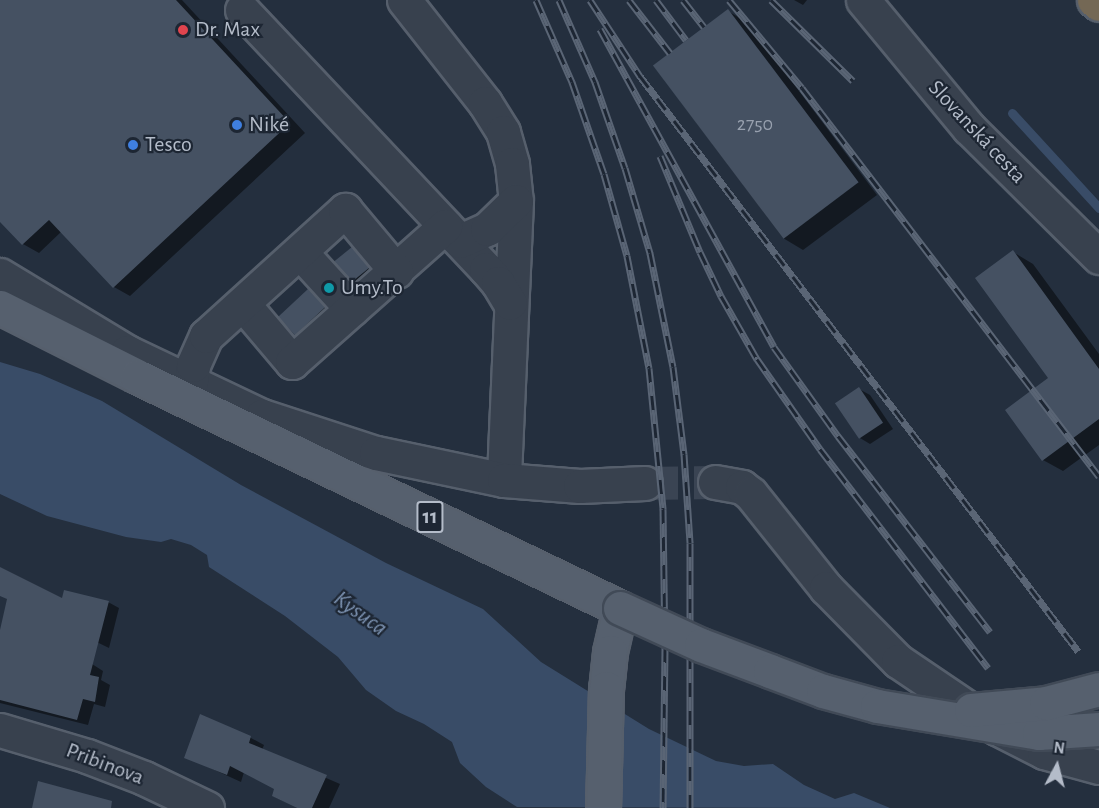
<!DOCTYPE html>
<meta charset="utf-8">
<style>
body{margin:0}
#map{position:relative;width:1099px;height:808px;overflow:hidden;background:#242f3e;font-family:"Alegreya Sans",sans-serif}
div>[style]{position:absolute}
.water>*{inset:0;background:#394c67}
.shadow>*{inset:0;background:#0007}
.stream>*{height:9px;margin:-4.5px;padding:0 4.5px;transform-origin:4.5px;border-radius:4.5px;background:#394c67}
.building>*{inset:0;background:#455162;transform-origin:0 0}
.minor-tunnel>*{height:33px;margin-top:-16.5px;transform-origin:0;background:repeating-linear-gradient(90deg,#3a4453 0 33px,transparent 0 49px)}
.roads{filter:drop-shadow(2px 0 #565f6c) drop-shadow(-2px 0 #565f6c) drop-shadow(0 2px #565f6c) drop-shadow(0 -2px #565f6c)}
.minor>*{height:33px;margin:-16.5px;padding:0 16.5px;transform-origin:16.5px;border-radius:16.5px;background:#38414e}
.major>*{height:33px;margin:-16.5px;padding:0 16.5px;transform-origin:16.5px;border-radius:16.5px;background:#56606e}
.highway>*{height:33px;margin:-16.5px;padding:0 16.5px;transform-origin:16.5px;border-radius:16.5px;background:#746855}
.rail>*{height:7px;margin-top:-3.5px;transform-origin:0;background:repeating-linear-gradient(90deg,#1d2633 0 14px,#5a6575 0 28px);box-sizing:border-box;border-block:2px solid #5a6575}
.bridges{filter:drop-shadow(2px 0 #414a57) drop-shadow(-2px 0 #414a57) drop-shadow(0 2px #414a57) drop-shadow(0 -2px #414a57)}
.major-bridge>*{height:33px;margin:-16.5px;padding:0 16.5px;transform-origin:16.5px;border-radius:16.5px;background:#56606e}
.dots>*{width:16px;height:16px;translate:-50% -50%;box-sizing:border-box;border:3px solid #1d2633;border-radius:50%}
span{translate:-50% -50%;white-space:nowrap;text-align:center;line-height:1.15;-webkit-text-stroke:4.5px #1d2633;paint-order:stroke}
.number-label{font-size:20px;color:#98a1af}
.number-label span{-webkit-text-stroke-width:0}
.shield-label span{padding:2px 4px;background:#1d2633;border:2px solid;border-radius:4px;-webkit-text-stroke-width:0}
.shield-label{font-size:21px;color:#b4bcc9;font-weight:700}
.poi-label{font-size:22px;color:#b4bcc9}
.left{translate:0 -50%;text-align:left}
.street-label{font-size:22px;color:#b4bcc9}
.water-label{font-size:24px;color:#7c92b1;font-style:italic}
.north{position:absolute;left:1027px;top:736px;width:60px;height:60px;-webkit-text-stroke:4px #1d2633;paint-order:stroke;rotate:7deg;font-size:16px;font-weight:700;line-height:24px;text-align:center;color:#b4bcc9}
.north::after{content:'';display:block;margin:auto;width:21px;height:27px;background:#b4bcc9;clip-path:polygon(50% 0,100% 100%,50% 72%,0 100%)}
</style>
<div id="map">
<div class="water">
<i style="clip-path:polygon(0 362px,40px 374px,102px 401px,241px 485px,386px 563px,483px 609px,541px 662px,649px 729px,716px 761px,744px 766px,773px 764px,804px 785px,835px 799px,854px 793px,890px 808px,517px 807px,486px 787px,460px 763px,452px 742px,424px 724px,396px 711px,366px 690px,338px 657px,285px 616px,209px 567px,207px 555px,191px 545px,171px 539px,161px 542px,126px 537px,47px 516px,0 494px)"></i>
</div>
<div class="shadow">
<i style="clip-path:polygon(0 0,182px 0,305px 133px,130px 296px,114px 287px,62px 231px,39px 253px,23px 244px,0 220px)"></i>
<i style="clip-path:polygon(794px 0,807px 0,803px 5px)"></i>
<i style="clip-path:polygon(728px 11px,748px 23px,877px 195px,803px 250px,783px 238px,654px 66px)"></i>
<i style="clip-path:polygon(352px 249px,373px 272px,359px 284px,354px 281px)"></i>
<i style="clip-path:polygon(1013px 252px,1033px 264px,1099px 354px,1099px 445px,1063px 471px,1043px 460px,1050px 379px)"></i>
<i style="clip-path:polygon(308px 291px,329px 311px,300px 337px,295px 334px)"></i>
<i style="clip-path:polygon(859px 389px,870px 395px,893px 429px,870px 444px,860px 438px)"></i>
<i style="clip-path:polygon(0 569px,63px 600px,108px 602px,119px 608px,109px 648px,0 595px)"></i>
<i style="clip-path:polygon(0 638px,92px 664px,103px 671px,101px 680px,110px 685px,105px 707px,94px 704px,88px 725px,0 703px)"></i>
<i style="clip-path:polygon(201px 716px,251px 738px,264px 745px,262px 750px,340px 784px,329px 808px,297px 808px,273px 796px,276px 789px,244px 772px,241px 782px,186px 757px)"></i>
</div>
<div class="stream">
<i style="left:1012px;top:113px;width:129px;rotate:47.5deg"></i>
</div>
<div class="building">
<i style="clip-path:polygon(0 0,176px 0,290px 123px,113px 288px,49px 220px,22px 245px,0 222px)"></i>
<i style="left:728px;top:9px;width:217px;height:94px;rotate:53deg"></i>
<i style="left:352px;top:247px;width:27px;height:23px;rotate:51deg"></i>
<i style="clip-path:polygon(1013px 250px,1099px 369px,1099px 419px,1042px 461px,1005px 410px,1048px 378px,975px 278px)"></i>
<i style="left:308px;top:289px;width:25px;height:41px;rotate:47deg"></i>
<i style="left:859px;top:387px;width:43px;height:29px;rotate:56deg"></i>
<i style="clip-path:polygon(0 567px,62px 598px,64px 590px,109px 601px,90px 675px,99px 677px,95px 702px,83px 699px,77px 720px,0 700px,0 630px,7px 599px,0 596px)"></i>
<i style="clip-path:polygon(200px 714px,251px 736px,249px 743px,327px 775px,312px 808px,297px 808px,272px 796px,274px 789px,230px 766px,227px 775px,184px 758px)"></i>
<i style="clip-path:polygon(38px 781px,112px 801px,111px 808px,32px 808px)"></i>
</div>
<div class="minor-tunnel">
<i style="left:645px;top:483px;width:70px;rotate:-0.8deg"></i>
</div>
<div class="roads">
<div class="minor">
<i style="left:404px;top:0;width:131px;rotate:51.8deg"></i>
<i style="left:485px;top:103px;width:34px;rotate:58deg"></i>
<i style="left:503px;top:132px;width:33px;rotate:74deg"></i>
<i style="left:512px;top:164px;width:37px;rotate:84deg"></i>
<i style="left:516px;top:201px;width:279px;rotate:92.5deg"></i>
<i style="left:863px;top:0;width:166px;rotate:50.4deg"></i>
<i style="left:969px;top:128px;width:183px;rotate:44.8deg"></i>
<i style="left:242px;top:10px;width:356px;rotate:46.7deg"></i>
<i style="left:486px;top:269px;width:18px;rotate:49deg"></i>
<i style="left:498px;top:283px;width:23px;rotate:59deg"></i>
<i style="left:460px;top:241px;width:30px;rotate:-24deg"></i>
<i style="left:487px;top:229px;width:40px;rotate:-44deg"></i>
<i style="left:300px;top:252px;width:77px;rotate:47.6deg"></i>
<i style="left:0;top:275px;width:149px;rotate:31.2deg"></i>
<i style="left:127px;top:352px;width:149px;rotate:25.4deg"></i>
<i style="left:262px;top:416px;width:120px;rotate:18deg"></i>
<i style="left:376px;top:453px;width:131px;rotate:11.9deg"></i>
<i style="left:504px;top:480px;width:76px;rotate:4.5deg"></i>
<i style="left:580px;top:486px;width:65px;rotate:-2.6deg"></i>
<i style="left:243px;top:304px;width:76px;rotate:49.8deg"></i>
<i style="left:292px;top:362px;width:205px;rotate:-41.6deg"></i>
<i style="left:191px;top:382px;width:17px;rotate:-83deg"></i>
<i style="left:193px;top:365px;width:32px;rotate:-66deg"></i>
<i style="left:206px;top:336px;width:188px;rotate:-42.2deg"></i>
<i style="left:345px;top:210px;width:80px;rotate:50.1deg"></i>
<i style="left:715px;top:482px;width:27px;rotate:10deg"></i>
<i style="left:742px;top:487px;width:11px;rotate:38deg"></i>
<i style="left:751px;top:494px;width:120px;rotate:51.4deg"></i>
<i style="left:826px;top:588px;width:103px;rotate:45.4deg"></i>
<i style="left:898px;top:661px;width:120px;rotate:34.1deg"></i>
<i style="left:997px;top:728px;width:53px;rotate:27.1deg"></i>
<i style="left:1044px;top:752px;width:57px;rotate:15.3deg"></i>
<i style="left:0;top:730px;width:91px;rotate:16.6deg"></i>
<i style="left:87px;top:756px;width:61px;rotate:21.1deg"></i>
<i style="left:144px;top:778px;width:70px;rotate:25.5deg"></i>
</div>
<div class="major">
<i style="left:0;top:307px;width:153px;rotate:26.7deg"></i>
<i style="left:137px;top:376px;width:536px;rotate:25.66deg"></i>
<i style="left:620px;top:608px;width:45px;rotate:102.8deg"></i>
<i style="left:610px;top:652px;width:36px;rotate:96deg"></i>
<i style="left:606px;top:688px;width:120px;rotate:91.4deg"></i>
</div>
<div class="highway">
<i style="left:1094px;top:0;width:6px;rotate:39deg"></i>
</div>
</div>
<div class="rail">
<i style="left:536px;top:0;width:90px;rotate:66.3deg"></i>
<i style="left:572px;top:82px;width:97px;rotate:70.8deg"></i>
<i style="left:604px;top:174px;width:85px;rotate:74.3deg"></i>
<i style="left:627px;top:256px;width:114px;rotate:78.9deg"></i>
<i style="left:649px;top:368px;width:142px;rotate:84.3deg"></i>
<i style="left:663px;top:509px;width:139px;rotate:89.2deg"></i>
<i style="left:665px;top:648px;width:160px;rotate:90.7deg"></i>
<i style="left:559px;top:0;width:90px;rotate:66.3deg"></i>
<i style="left:595px;top:82px;width:91px;rotate:70.8deg"></i>
<i style="left:625px;top:168px;width:89px;rotate:73.6deg"></i>
<i style="left:650px;top:253px;width:116px;rotate:78.6deg"></i>
<i style="left:673px;top:367px;width:88px;rotate:82.8deg"></i>
<i style="left:684px;top:454px;width:89px;rotate:86.1deg"></i>
<i style="left:690px;top:543px;width:265px;rotate:90deg"></i>
<i style="left:590px;top:0;width:91px;rotate:56.7deg"></i>
<i style="left:640px;top:76px;width:723px;rotate:52.7deg"></i>
<i style="left:629px;top:0;width:67px;rotate:52.3deg"></i>
<i style="left:656px;top:0;width:50px;rotate:53.1deg"></i>
<i style="left:683px;top:0;width:34px;rotate:52deg"></i>
<i style="left:729px;top:0;width:114px;rotate:50.3deg"></i>
<i style="left:802px;top:88px;width:489px;rotate:52.6deg"></i>
<i style="left:771px;top:0;width:115px;rotate:44.6deg"></i>
<i style="left:600px;top:29px;width:362px;rotate:61.3deg"></i>
<i style="left:774px;top:347px;width:110px;rotate:54.3deg"></i>
<i style="left:838px;top:436px;width:248px;rotate:52.2deg"></i>
<i style="left:660px;top:156px;width:104px;rotate:67.4deg"></i>
<i style="left:700px;top:252px;width:49px;rotate:64.5deg"></i>
<i style="left:721px;top:296px;width:73px;rotate:60.3deg"></i>
<i style="left:757px;top:359px;width:110px;rotate:55deg"></i>
<i style="left:820px;top:449px;width:276px;rotate:52.5deg"></i>
</div>
<div class="bridges">
<div class="major-bridge">
<i style="left:620px;top:608px;width:89px;rotate:24.6deg"></i>
<i style="left:701px;top:645px;width:74px;rotate:20.6deg"></i>
<i style="left:770px;top:671px;width:57px;rotate:20.7deg"></i>
<i style="left:823px;top:691px;width:56px;rotate:15.5deg"></i>
<i style="left:877px;top:706px;width:164px;rotate:9.5deg"></i>
<i style="left:1039px;top:733px;width:60px;rotate:-3.8deg"></i>
<i style="left:971px;top:710px;width:75px;rotate:-5.3deg"></i>
<i style="left:1046px;top:703px;width:55px;rotate:-14.8deg"></i>
</div>
</div>
<div class="dots">
<i style="left:183px;top:30px;background:#e0444e"></i>
<i style="left:237px;top:125px;background:#3f7fe0"></i>
<i style="left:133px;top:145px;background:#3f7fe0"></i>
<i style="left:329px;top:288px;background:#0f9aa8"></i>
</div>
<div class="number-label">
<span style="left:755px;top:124px">2750</span>
</div>
<div class="shield-label">
<span style="left:430px;top:517px">11</span>
</div>
<div class="poi-label">
<span class="left" style="left:195px;top:30px">Dr. Max</span>
<span class="left" style="left:249px;top:125px">Niké</span>
<span class="left" style="left:145px;top:145px">Tesco</span>
<span class="left" style="left:341px;top:288px">Umy.To</span>
</div>
<div class="street-label">
<span style="left:977px;top:132px;rotate:47deg">Slovanská cesta</span>
<span style="left:105px;top:764px;rotate:21deg">Pribinova</span>
</div>
<div class="water-label">
<span style="left:360px;top:614px;rotate:36deg">Kysuca</span>
</div>
<div class="north">N</div>
</div>
